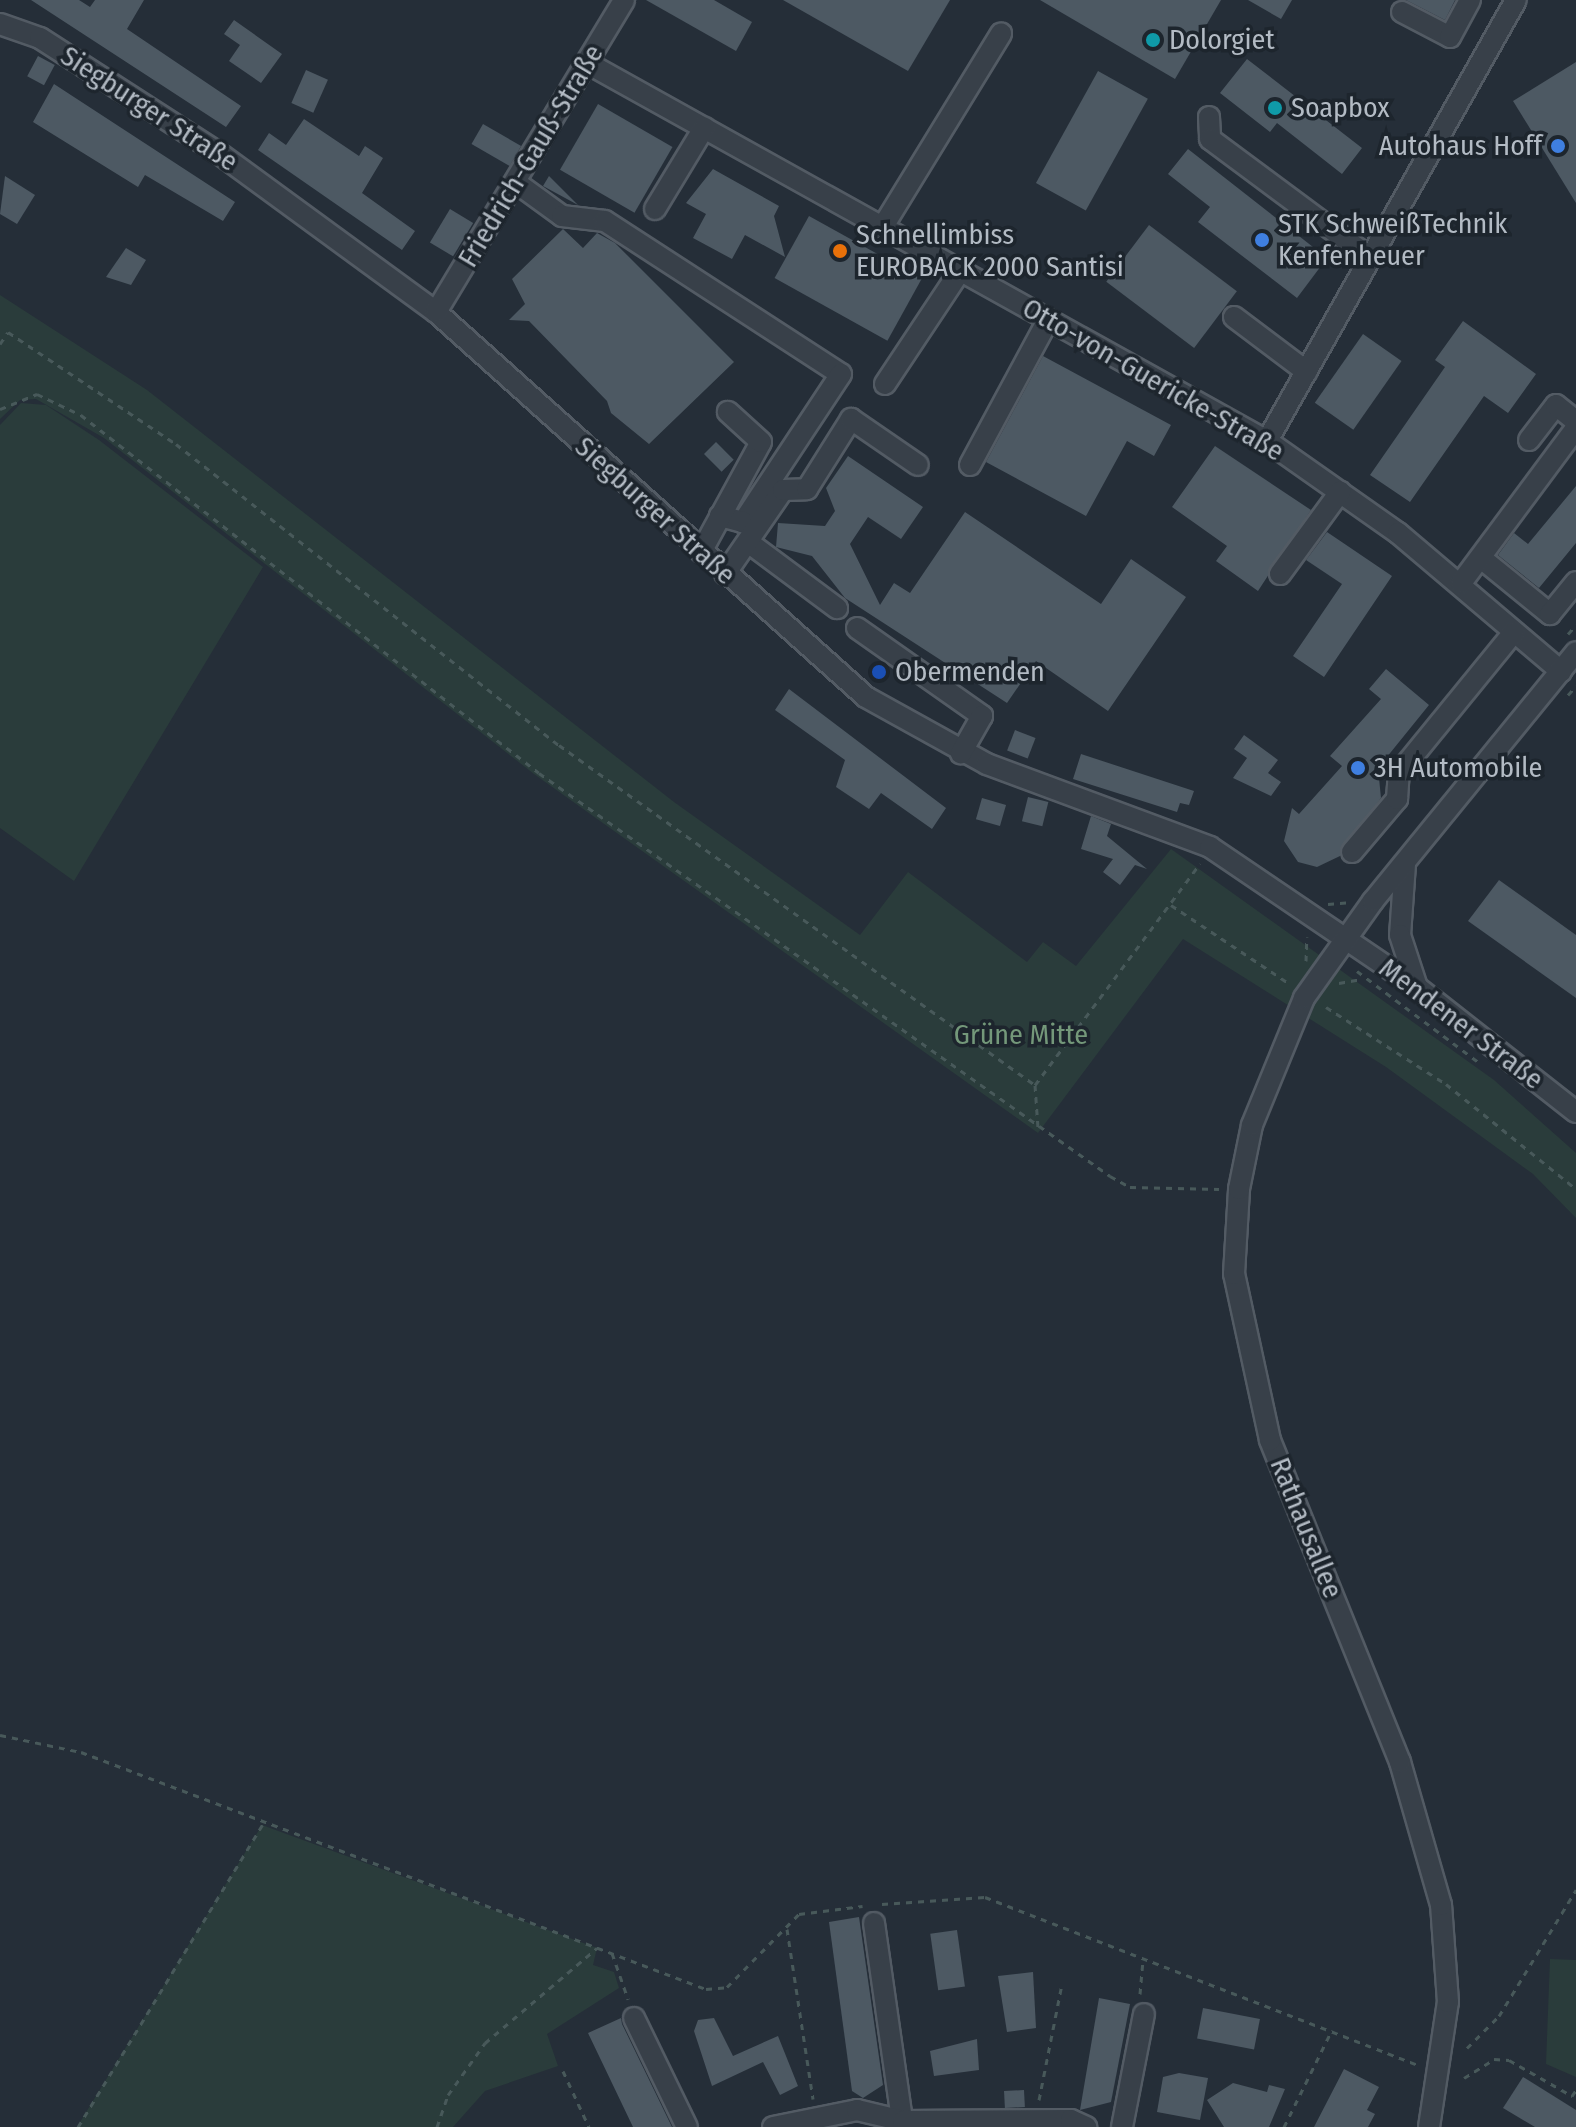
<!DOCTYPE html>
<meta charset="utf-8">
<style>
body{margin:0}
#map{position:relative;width:1576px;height:2127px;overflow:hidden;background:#252e38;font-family:"Fira Sans Condensed",sans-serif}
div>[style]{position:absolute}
.green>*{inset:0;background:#2a3c3b}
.building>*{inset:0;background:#4d5963;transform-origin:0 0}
.path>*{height:3px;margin-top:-1.5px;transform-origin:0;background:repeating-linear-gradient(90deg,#48595a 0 6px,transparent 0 12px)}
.roads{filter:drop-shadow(2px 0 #535b64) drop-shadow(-2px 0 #535b64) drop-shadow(0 2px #535b64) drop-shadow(0 -2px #535b64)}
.minor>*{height:20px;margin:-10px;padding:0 10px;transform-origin:10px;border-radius:10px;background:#384049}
.dots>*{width:22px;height:22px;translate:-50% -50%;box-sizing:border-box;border:4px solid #1d252d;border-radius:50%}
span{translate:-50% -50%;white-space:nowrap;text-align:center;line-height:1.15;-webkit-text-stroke:7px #1d252d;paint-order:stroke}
.poi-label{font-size:28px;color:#b3bbc4}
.left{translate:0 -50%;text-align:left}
.right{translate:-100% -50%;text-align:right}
.street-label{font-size:28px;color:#b3bbc4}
.park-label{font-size:28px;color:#74987a}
</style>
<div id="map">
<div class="green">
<i style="clip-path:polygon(0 295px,147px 390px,674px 802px,860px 935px,908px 872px,1027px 962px,1043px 942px,1076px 966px,1171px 849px,1494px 1080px,1576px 1153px,1576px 1218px,1533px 1174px,1386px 1067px,1183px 939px,1038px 1133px,534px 774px,104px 438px,36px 399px,20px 400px,0 419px)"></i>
<i style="clip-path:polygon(21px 403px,46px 405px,99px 440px,263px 567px,74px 881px,0 828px,0 425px)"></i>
<i style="clip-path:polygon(262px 1825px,597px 1948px,593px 1965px,614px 1972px,619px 1988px,547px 2034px,558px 2066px,485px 2091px,453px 2127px,77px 2127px)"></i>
<i style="clip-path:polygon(1550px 1959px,1576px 1960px,1576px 2077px,1546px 2064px)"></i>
</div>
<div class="building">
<i style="clip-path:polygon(31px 0,79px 0,90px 7px,95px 0,144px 0,127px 29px,241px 106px,226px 127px)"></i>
<i style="clip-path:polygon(646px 0,714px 0,752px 22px,736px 51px)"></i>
<i style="clip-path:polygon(783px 0,950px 0,908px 71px)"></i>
<i style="clip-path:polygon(1040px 0,1221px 0,1175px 79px)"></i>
<i style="clip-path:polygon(1248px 0,1292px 0,1281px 19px)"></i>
<i style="clip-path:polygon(1406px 0,1455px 0,1445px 20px)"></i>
<i style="clip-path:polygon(234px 20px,282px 54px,261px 83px,229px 61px,240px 45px,224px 34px)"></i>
<i style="left:38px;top:56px;width:19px;height:23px;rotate:28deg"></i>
<i style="clip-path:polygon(1247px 59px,1362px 148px,1342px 174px,1277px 123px,1270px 132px,1220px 93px)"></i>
<i style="clip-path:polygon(1576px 62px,1576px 203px,1513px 101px)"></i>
<i style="left:306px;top:70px;width:24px;height:36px;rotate:24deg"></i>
<i style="left:1098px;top:71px;width:57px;height:128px;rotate:29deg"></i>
<i style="clip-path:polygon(54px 84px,235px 202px,223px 221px,145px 175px,138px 187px,33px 122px)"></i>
<i style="left:598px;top:104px;width:86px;height:76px;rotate:30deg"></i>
<i style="clip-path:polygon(304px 119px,359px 156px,365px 146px,383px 158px,362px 193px,415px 231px,402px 250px,258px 150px,269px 133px,286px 145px)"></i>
<i style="left:483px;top:124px;width:44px;height:23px;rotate:30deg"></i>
<i style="clip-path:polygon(1188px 149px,1327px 258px,1297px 298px,1198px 222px,1210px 207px,1168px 174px)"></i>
<i style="clip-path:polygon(713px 169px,779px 206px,774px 216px,785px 257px,745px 235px,732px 259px,693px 238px,706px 214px,686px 203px)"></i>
<i style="clip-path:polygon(5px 176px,35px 195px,17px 224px,0 214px)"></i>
<i style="clip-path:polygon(549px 176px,578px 205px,543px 186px)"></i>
<i style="left:450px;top:209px;width:27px;height:39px;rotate:31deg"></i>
<i style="left:809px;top:216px;width:129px;height:71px;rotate:29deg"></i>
<i style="left:1149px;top:225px;width:110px;height:71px;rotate:37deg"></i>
<i style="clip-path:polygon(563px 229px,583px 248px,597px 233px,615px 243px,734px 362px,649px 444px,611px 413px,607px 401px,529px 321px,509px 320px,525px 304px,512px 279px)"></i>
<i style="clip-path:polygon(126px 248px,146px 260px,131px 285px,106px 277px)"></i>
<i style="clip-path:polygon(1463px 321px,1536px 374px,1508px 413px,1484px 396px,1410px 502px,1370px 475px,1445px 367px,1435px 360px)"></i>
<i style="left:1363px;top:334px;width:47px;height:84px;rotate:35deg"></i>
<i style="clip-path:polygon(1043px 356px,1171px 425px,1154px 456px,1127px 441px,1086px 516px,986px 462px)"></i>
<i style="left:716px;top:442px;width:25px;height:17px;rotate:45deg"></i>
<i style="clip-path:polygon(1215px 446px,1311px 510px,1258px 591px,1216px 561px,1227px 546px,1172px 507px)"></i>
<i style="clip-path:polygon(848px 456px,923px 507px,901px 539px,868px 517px,850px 544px,880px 605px,894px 583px,910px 593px,965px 512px,1101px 604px,1131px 559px,1186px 597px,1108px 711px,1036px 661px,1007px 703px,845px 598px,812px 556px,776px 547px,778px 523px,825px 526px,835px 511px,826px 488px)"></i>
<i style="clip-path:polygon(1576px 486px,1576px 543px,1539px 588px,1498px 555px,1514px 533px,1528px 544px)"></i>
<i style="clip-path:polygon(1327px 532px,1392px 576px,1324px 677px,1293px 656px,1342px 584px,1306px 560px)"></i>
<i style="clip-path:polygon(1386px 669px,1429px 705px,1378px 768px,1381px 798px,1340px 856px,1317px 867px,1298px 862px,1284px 841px,1292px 808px,1299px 814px,1342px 766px,1330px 756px,1381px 699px,1369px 689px)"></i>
<i style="clip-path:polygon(789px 689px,946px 808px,932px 829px,881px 793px,869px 809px,836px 787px,845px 760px,775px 710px)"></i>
<i style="left:1015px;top:730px;width:22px;height:22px;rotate:21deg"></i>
<i style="clip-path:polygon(1244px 735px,1278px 760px,1268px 773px,1281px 782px,1271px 796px,1233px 778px,1247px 758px,1234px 749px)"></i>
<i style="clip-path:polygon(1081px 754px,1194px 791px,1189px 805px,1180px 803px,1177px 812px,1073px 779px)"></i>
<i style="left:1028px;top:797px;width:21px;height:25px;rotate:14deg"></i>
<i style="left:982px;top:798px;width:25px;height:22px;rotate:16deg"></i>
<i style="clip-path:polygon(1091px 816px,1111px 824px,1107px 836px,1147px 869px,1135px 865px,1120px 885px,1103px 872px,1113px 859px,1081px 849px)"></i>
<i style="clip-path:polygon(1499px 880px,1576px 935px,1576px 998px,1468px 921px)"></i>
<i style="clip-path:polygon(859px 1917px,883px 2085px,863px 2098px,852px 2091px,829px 1922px)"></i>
<i style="left:957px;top:1930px;width:57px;height:27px;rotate:82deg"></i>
<i style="clip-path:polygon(1033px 1972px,1036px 2028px,1007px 2032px,998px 1976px)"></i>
<i style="clip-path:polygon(1099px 1998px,1130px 2004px,1111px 2102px,1080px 2110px)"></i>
<i style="left:1203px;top:2008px;width:58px;height:31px;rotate:11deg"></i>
<i style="clip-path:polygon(621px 2018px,622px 2024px,672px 2127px,633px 2127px,588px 2033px)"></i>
<i style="clip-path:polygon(714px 2018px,733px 2056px,778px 2036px,798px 2086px,780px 2095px,763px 2062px,712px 2086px,694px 2031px,698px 2020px)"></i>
<i style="clip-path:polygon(977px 2039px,979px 2070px,934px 2076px,930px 2051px)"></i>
<i style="clip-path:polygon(1344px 2069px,1379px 2087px,1367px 2110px,1375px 2114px,1368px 2127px,1314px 2127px)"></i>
<i style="clip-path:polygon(1179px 2073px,1208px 2078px,1200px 2120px,1157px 2112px,1163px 2077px)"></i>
<i style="clip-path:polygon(1523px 2077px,1576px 2110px,1576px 2127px,1535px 2127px,1503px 2108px)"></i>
<i style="clip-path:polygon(1233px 2083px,1267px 2092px,1269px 2085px,1285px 2089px,1269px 2127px,1224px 2127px,1207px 2100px)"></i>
<i style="left:1024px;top:2090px;width:17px;height:20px;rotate:87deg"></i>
</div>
<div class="path">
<i style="left:0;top:344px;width:14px;rotate:-56deg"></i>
<i style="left:8px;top:332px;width:202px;rotate:33.7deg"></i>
<i style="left:176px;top:444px;width:487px;rotate:38.2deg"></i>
<i style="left:559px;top:745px;width:585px;rotate:35.54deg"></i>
<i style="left:1035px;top:1085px;width:276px;rotate:-53.3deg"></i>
<i style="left:0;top:409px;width:40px;rotate:-22deg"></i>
<i style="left:37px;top:394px;width:49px;rotate:25.5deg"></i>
<i style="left:81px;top:415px;width:581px;rotate:38.01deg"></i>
<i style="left:539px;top:773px;width:699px;rotate:35.21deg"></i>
<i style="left:1110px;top:1176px;width:23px;rotate:29deg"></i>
<i style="left:1130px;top:1187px;width:89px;rotate:1.3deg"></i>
<i style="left:1568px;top:634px;width:12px;rotate:-48deg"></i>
<i style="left:1568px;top:695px;width:12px;rotate:-48deg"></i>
<i style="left:1328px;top:904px;width:21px;rotate:-5deg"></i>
<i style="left:1171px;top:905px;width:139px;rotate:33.6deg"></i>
<i style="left:1306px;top:961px;width:24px;rotate:-88deg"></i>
<i style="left:1357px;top:971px;width:155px;rotate:36.9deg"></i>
<i style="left:1339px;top:983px;width:23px;rotate:-10deg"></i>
<i style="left:1326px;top:1007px;width:143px;rotate:32.7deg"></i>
<i style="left:1446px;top:1084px;width:167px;rotate:38.9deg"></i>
<i style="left:1035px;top:1085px;width:43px;rotate:86deg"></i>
<i style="left:0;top:1735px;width:83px;rotate:11.9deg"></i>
<i style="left:81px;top:1752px;width:668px;rotate:20.77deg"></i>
<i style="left:706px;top:1989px;width:21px;rotate:-5deg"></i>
<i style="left:727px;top:1987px;width:103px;rotate:-45.4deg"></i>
<i style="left:799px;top:1914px;width:64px;rotate:-7.1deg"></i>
<i style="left:882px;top:1904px;width:103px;rotate:-3.9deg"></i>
<i style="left:985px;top:1897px;width:464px;rotate:21.2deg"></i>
<i style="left:787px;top:1929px;width:172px;rotate:81.3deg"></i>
<i style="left:612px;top:1953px;width:49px;rotate:70.8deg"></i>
<i style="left:1140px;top:1994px;width:36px;rotate:-85deg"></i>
<i style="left:1467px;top:2048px;width:45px;rotate:-45deg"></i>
<i style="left:1499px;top:2016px;width:148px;rotate:-58.6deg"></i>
<i style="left:563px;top:2071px;width:62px;rotate:65.1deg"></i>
<i style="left:1464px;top:2078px;width:36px;rotate:-32deg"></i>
<i style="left:1494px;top:2059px;width:15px;rotate:4deg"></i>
<i style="left:1509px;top:2060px;width:73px;rotate:29.7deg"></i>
<i style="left:1572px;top:2096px;width:7px;rotate:-56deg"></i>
<i style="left:1039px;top:2100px;width:118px;rotate:-78.8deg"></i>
<i style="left:78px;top:2127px;width:354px;rotate:-58.6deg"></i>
<i style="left:437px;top:2127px;width:34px;rotate:-71deg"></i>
<i style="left:448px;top:2095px;width:64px;rotate:-54.6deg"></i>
<i style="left:485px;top:2043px;width:147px;rotate:-40.3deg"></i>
<i style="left:1284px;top:2127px;width:108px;rotate:-63.7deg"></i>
</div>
<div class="roads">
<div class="minor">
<i style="left:1402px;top:12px;width:54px;rotate:27.5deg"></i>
<i style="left:1450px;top:37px;width:42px;rotate:-61.6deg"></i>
<i style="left:0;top:24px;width:42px;rotate:19.3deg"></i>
<i style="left:40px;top:38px;width:214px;rotate:32.8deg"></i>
<i style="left:220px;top:154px;width:268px;rotate:36.2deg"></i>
<i style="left:436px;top:312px;width:577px;rotate:41.84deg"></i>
<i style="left:866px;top:697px;width:138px;rotate:29deg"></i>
<i style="left:987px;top:764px;width:238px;rotate:20.4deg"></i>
<i style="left:1210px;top:847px;width:250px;rotate:34.1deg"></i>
<i style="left:1417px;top:987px;width:202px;rotate:38.2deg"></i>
<i style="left:589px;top:64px;width:776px;rotate:29.08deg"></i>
<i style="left:1267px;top:441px;width:160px;rotate:35.1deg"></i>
<i style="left:1398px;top:533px;width:214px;rotate:40.3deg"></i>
<i style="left:1209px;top:117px;width:22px;rotate:87deg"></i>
<i style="left:1210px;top:139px;width:199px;rotate:36.6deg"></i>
<i style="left:518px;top:184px;width:54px;rotate:36deg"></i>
<i style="left:562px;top:216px;width:43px;rotate:6.6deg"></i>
<i style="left:605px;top:221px;width:281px;rotate:33deg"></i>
<i style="left:841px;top:374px;width:178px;rotate:123.5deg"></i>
<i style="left:743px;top:522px;width:24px;rotate:-165deg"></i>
<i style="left:655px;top:209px;width:95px;rotate:-58.8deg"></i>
<i style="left:882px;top:228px;width:228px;rotate:-58.5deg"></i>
<i style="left:436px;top:312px;width:364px;rotate:-58.9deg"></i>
<i style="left:1234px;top:317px;width:91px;rotate:37deg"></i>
<i style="left:885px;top:384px;width:136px;rotate:-56.4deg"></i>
<i style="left:1529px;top:440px;width:44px;rotate:-52.4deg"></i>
<i style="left:1556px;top:405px;width:26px;rotate:39deg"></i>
<i style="left:1267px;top:441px;width:506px;rotate:-60.55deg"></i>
<i style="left:970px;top:465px;width:165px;rotate:-61.7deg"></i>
<i style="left:748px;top:542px;width:111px;rotate:36.6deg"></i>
<i style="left:701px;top:552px;width:125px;rotate:-61.4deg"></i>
<i style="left:761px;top:442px;width:45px;rotate:-137.7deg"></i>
<i style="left:1481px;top:558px;width:89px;rotate:39.1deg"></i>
<i style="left:1550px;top:614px;width:41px;rotate:-50.9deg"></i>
<i style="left:725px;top:574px;width:102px;rotate:-55.4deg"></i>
<i style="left:783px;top:490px;width:24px;rotate:-2deg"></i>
<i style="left:807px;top:489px;width:83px;rotate:-57.8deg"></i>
<i style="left:851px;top:419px;width:81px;rotate:34.5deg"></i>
<i style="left:1280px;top:574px;width:102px;rotate:-53.8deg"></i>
<i style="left:1461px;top:583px;width:193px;rotate:-53.4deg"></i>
<i style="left:857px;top:628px;width:153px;rotate:35.1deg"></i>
<i style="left:982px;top:716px;width:43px;rotate:119.6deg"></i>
<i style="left:1352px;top:852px;width:70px;rotate:-49.7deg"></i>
<i style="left:1397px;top:799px;width:26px;rotate:-86deg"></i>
<i style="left:1399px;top:773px;width:182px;rotate:-50.8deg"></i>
<i style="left:1405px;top:864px;width:71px;rotate:94deg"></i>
<i style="left:1400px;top:935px;width:55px;rotate:71.9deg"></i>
<i style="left:874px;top:1923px;width:206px;rotate:81.9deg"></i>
<i style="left:634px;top:2018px;width:121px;rotate:64.1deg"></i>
<i style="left:773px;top:2127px;width:86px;rotate:-11.4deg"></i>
<i style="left:857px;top:2110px;width:47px;rotate:13.4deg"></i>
<i style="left:903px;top:2121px;width:168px;rotate:-0.3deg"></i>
<i style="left:1071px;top:2120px;width:17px;rotate:25deg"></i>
<i style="left:1122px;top:2127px;width:115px;rotate:-79deg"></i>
<i style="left:1429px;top:2127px;width:126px;rotate:-81.4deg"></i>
<i style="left:1448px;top:2002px;width:97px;rotate:-94.1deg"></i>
<i style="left:1441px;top:1905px;width:149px;rotate:-106deg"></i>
<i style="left:1400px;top:1762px;width:347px;rotate:-112deg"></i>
<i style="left:1270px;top:1440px;width:170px;rotate:-102.2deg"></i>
<i style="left:1234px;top:1274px;width:85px;rotate:-86.6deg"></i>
<i style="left:1239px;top:1189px;width:65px;rotate:-78.5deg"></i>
<i style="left:1252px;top:1125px;width:137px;rotate:-67.7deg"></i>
<i style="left:1304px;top:998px;width:119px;rotate:-54.6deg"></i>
<i style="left:1373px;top:901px;width:321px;rotate:-50.8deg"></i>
</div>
</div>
<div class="dots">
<i style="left:1153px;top:40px;background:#0f9aa8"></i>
<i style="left:1275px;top:108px;background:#0f9aa8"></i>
<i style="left:1558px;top:146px;background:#3f7fe0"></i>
<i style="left:1262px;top:240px;background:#3f7fe0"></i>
<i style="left:840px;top:251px;background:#e8710a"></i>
<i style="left:879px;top:672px;background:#1a4fb4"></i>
<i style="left:1358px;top:768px;background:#3f7fe0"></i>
</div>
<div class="poi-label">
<span class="left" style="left:1169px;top:40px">Dolorgiet</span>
<span class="left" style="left:1291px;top:108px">Soapbox</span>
<span class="right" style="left:1542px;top:146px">Autohaus Hoff</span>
<span class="left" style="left:1278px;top:240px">STK SchweißTechnik<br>Kenfenheuer</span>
<span class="left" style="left:856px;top:251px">Schnellimbiss<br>EUROBACK 2000 Santisi</span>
<span class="left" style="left:895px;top:672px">Obermenden</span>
<span class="left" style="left:1374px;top:768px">3H Automobile</span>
</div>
<div class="street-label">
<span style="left:149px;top:109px;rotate:33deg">Siegburger Straße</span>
<span style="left:531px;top:156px;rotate:-59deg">Friedrich-Gauß-Straße</span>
<span style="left:1153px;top:380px;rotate:30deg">Otto-von-Guericke-Straße</span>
<span style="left:655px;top:511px;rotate:42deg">Siegburger Straße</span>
<span style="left:1461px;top:1024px;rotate:37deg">Mendener Straße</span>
<span style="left:1306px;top:1528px;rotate:68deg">Rathausallee</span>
</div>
<div class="park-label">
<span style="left:1021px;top:1035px">Grüne Mitte</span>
</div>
</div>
